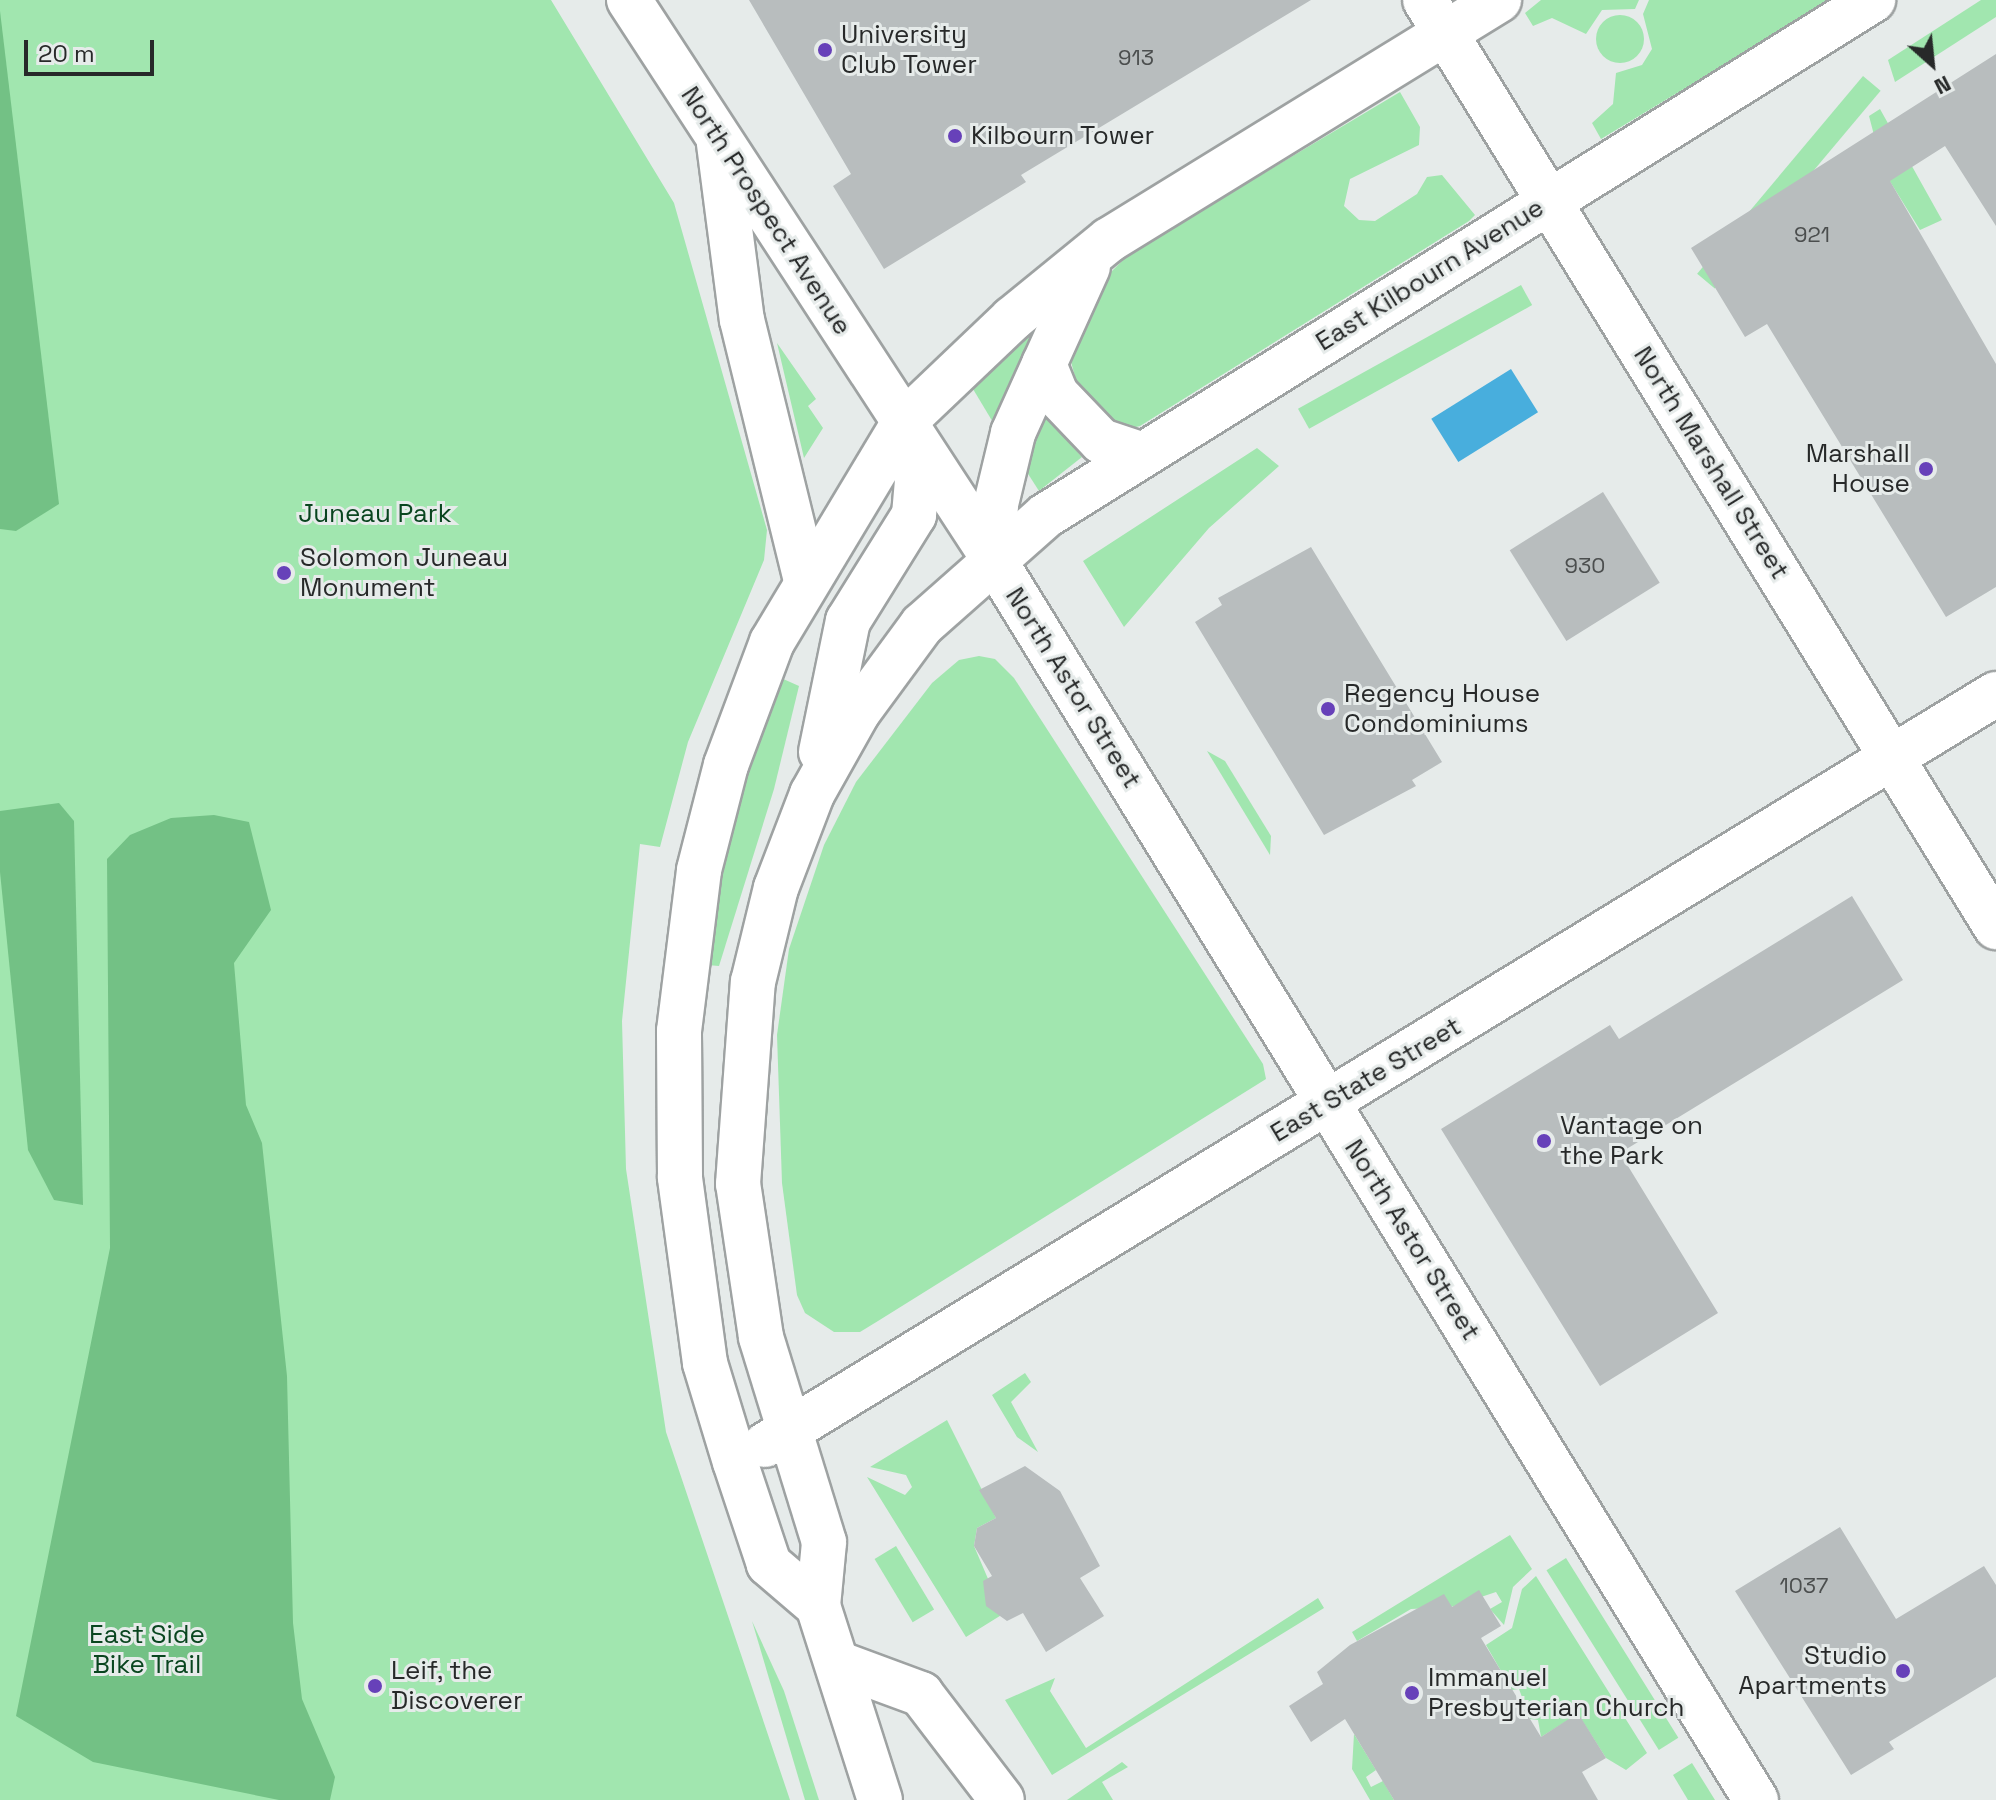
<!DOCTYPE html>
<style>
body{margin:0}
#map{position:relative;width:1996px;height:1800px;overflow:hidden;background:#e6ebea;font-family:"Space Grotesk",sans-serif}
div>[style]{position:absolute}
.green>*{inset:0;background:#a1e6af;transform-origin:0 0}
.round{border-radius:50%}
.forest>*{inset:0;background:#73c185}
.water>*{inset:0;background:#48aedd;transform-origin:0 0}
.building>*{inset:0;background:#b8bdbe;transform-origin:0 0}
.roads{filter:drop-shadow(2px 0 #9ea2a2) drop-shadow(-2px 0 #9ea2a2) drop-shadow(0 2px #9ea2a2) drop-shadow(0 -2px #9ea2a2)}
.street>*{height:44px;margin:-22px;padding:0 22px;transform-origin:22px;border-radius:22px;background:#fff}
.secondary>*{height:44px;margin:-22px;padding:0 22px;transform-origin:22px;border-radius:22px;background:#fff}
.dots>*{width:22px;height:22px;translate:-50% -50%;box-sizing:border-box;border:4px solid #e6ebea;border-radius:50%}
span{translate:-50% -50%;white-space:nowrap;text-align:center;line-height:1.15;-webkit-text-stroke:6px #e6ebea;paint-order:stroke}
.number-label{font-size:22px;color:#4b4e4e}
.number-label span{-webkit-text-stroke-width:0}
.poi-label{font-size:26px;color:#272929}
.left{translate:0 -50%;text-align:left}
.right{translate:-100% -50%;text-align:right}
.street-label{font-size:26px;color:#272929}
.park-label{font-size:26px;color:#09451f}
.north{position:absolute;left:1892px;top:24px;width:80px;height:80px;-webkit-text-stroke:6px #e6ebea;paint-order:stroke;rotate:153deg;font-size:22px;font-weight:700;line-height:32px;text-align:center;color:#272929}
.north::after{content:'';display:block;margin:auto;width:28px;height:36px;background:#272929;clip-path:polygon(50% 0,100% 100%,50% 72%,0 100%)}
.scale{position:absolute;left:24px;top:40px;width:130px;height:36px;box-sizing:border-box;border:4px solid #272929;border-top:0;padding-left:10px;font-size:24px;line-height:28px;white-space:nowrap;color:#272929;-webkit-text-stroke:6px #e6ebea;paint-order:stroke}
</style>
<div id="map">
<div class="green">
<i style="clip-path:polygon(0 0,551px 0,674px 203px,767px 530px,764px 560px,688px 742px,660px 847px,640px 844px,622px 1021px,626px 1169px,666px 1432px,790px 1800px,0 1800px)"></i>
<i style="clip-path:polygon(1541px 0,1639px 0,1635px 9px,1602px 10px,1586px 34px,1552px 18px,1533px 26px,1525px 13px)"></i>
<i style="clip-path:polygon(1649px 0,1831px 0,1601px 139px,1592px 123px,1613px 104px,1616px 73px,1642px 65px,1652px 49px,1643px 14px)"></i>
<i style="clip-path:polygon(1981px 0,1996px 0,1996px 17px,1895px 82px,1888px 60px)"></i>
<i class="round" style="left:1596px;top:15px;width:48px;height:48px"></i>
<i style="left:1863px;top:76px;width:23px;height:258px;rotate:40deg"></i>
<i style="clip-path:polygon(1400px 92px,1420px 127px,1419px 145px,1350px 179px,1344px 206px,1359px 220px,1375px 221px,1417px 194px,1427px 177px,1442px 175px,1475px 215px,1469px 221px,1140px 426px,1124px 430px,1081px 399px,1070px 358px,1105px 278px,1130px 253px)"></i>
<i style="clip-path:polygon(1880px 109px,1942px 220px,1920px 230px,1865px 141px,1874px 135px,1869px 116px)"></i>
<i style="left:1521px;top:285px;width:23px;height:255px;rotate:61deg"></i>
<i style="clip-path:polygon(1030px 334px,1035px 337px,997px 429px,973px 389px)"></i>
<i style="clip-path:polygon(777px 343px,816px 399px,808px 406px,823px 428px,804px 458px)"></i>
<i style="clip-path:polygon(1041px 419px,1049px 419px,1082px 457px,1039px 491px,1023px 466px)"></i>
<i style="clip-path:polygon(1257px 448px,1279px 466px,1209px 528px,1124px 627px,1083px 561px)"></i>
<i style="clip-path:polygon(979px 656px,995px 659px,1014px 678px,1263px 1064px,1266px 1079px,878px 1321px,860px 1332px,834px 1332px,805px 1313px,797px 1295px,782px 1183px,777px 1035px,789px 949px,824px 845px,856px 782px,932px 683px,959px 660px)"></i>
<i style="clip-path:polygon(781px 678px,799px 686px,774px 789px,719px 966px,707px 965px,734px 811px)"></i>
<i style="clip-path:polygon(1207px 751px,1225px 761px,1271px 836px,1270px 855px)"></i>
<i style="clip-path:polygon(1025px 1373px,1031px 1382px,1011px 1402px,1038px 1452px,1017px 1437px,992px 1395px)"></i>
<i style="clip-path:polygon(947px 1420px,996px 1518px,977px 1528px,974px 1546px,1003px 1614px,966px 1637px,867px 1477px,905px 1495px,912px 1487px,906px 1475px,870px 1467px)"></i>
<i style="clip-path:polygon(1510px 1535px,1532px 1569px,1513px 1587px,1504px 1625px,1490px 1609px,1502px 1602px,1496px 1592px,1451px 1607px,1411px 1609px,1357px 1641px,1352px 1632px)"></i>
<i style="left:896px;top:1546px;width:74px;height:25px;rotate:59deg"></i>
<i style="left:1566px;top:1558px;width:212px;height:23px;rotate:58deg"></i>
<i style="clip-path:polygon(1536px 1576px,1647px 1753px,1626px 1770px,1606px 1758px,1578px 1714px,1541px 1737px,1538px 1720px,1530px 1719px,1519px 1689px,1512px 1690px,1486px 1645px,1512px 1628px,1522px 1589px)"></i>
<i style="clip-path:polygon(1318px 1598px,1324px 1608px,1052px 1775px,1005px 1700px,1055px 1678px,1050px 1691px,1086px 1748px)"></i>
<i style="clip-path:polygon(752px 1621px,784px 1691px,819px 1800px,805px 1800px)"></i>
<i style="clip-path:polygon(1354px 1734px,1376px 1770px,1366px 1777px,1371px 1787px,1383px 1781px,1394px 1800px,1370px 1800px,1352px 1769px)"></i>
<i style="clip-path:polygon(1122px 1762px,1128px 1767px,1102px 1782px,1113px 1800px,1067px 1800px)"></i>
<i style="clip-path:polygon(1692px 1763px,1715px 1800px,1688px 1800px,1673px 1775px)"></i>
</div>
<div class="forest">
<i style="clip-path:polygon(0 11px,59px 504px,16px 531px,0 529px)"></i>
<i style="clip-path:polygon(59px 803px,74px 821px,83px 1205px,54px 1200px,28px 1150px,0 872px,0 811px)"></i>
<i style="clip-path:polygon(214px 815px,249px 822px,271px 910px,234px 963px,246px 1105px,262px 1143px,287px 1376px,293px 1623px,302px 1699px,335px 1777px,330px 1800px,279px 1800px,93px 1762px,16px 1716px,110px 1248px,107px 859px,130px 835px,171px 818px)"></i>
</div>
<div class="water">
<i style="left:1511px;top:369px;width:51px;height:94px;rotate:58deg"></i>
</div>
<div class="building">
<i style="clip-path:polygon(749px 0,1311px 0,1021px 175px,1026px 182px,884px 269px,833px 186px,851px 174px)"></i>
<i style="clip-path:polygon(1996px 54px,1996px 226px,1945px 146px,1890px 181px,1996px 364px,1996px 587px,1946px 617px,1767px 324px,1745px 337px,1691px 248px)"></i>
<i style="left:1603px;top:492px;width:107px;height:110px;rotate:58deg"></i>
<i style="clip-path:polygon(1311px 547px,1442px 762px,1412px 780px,1416px 786px,1324px 835px,1195px 622px,1222px 605px,1218px 598px)"></i>
<i style="clip-path:polygon(1852px 896px,1903px 980px,1620px 1153px,1718px 1313px,1600px 1386px,1441px 1129px,1610px 1025px,1619px 1039px)"></i>
<i style="clip-path:polygon(1025px 1466px,1060px 1491px,1100px 1566px,1080px 1578px,1104px 1616px,1046px 1652px,1023px 1613px,1007px 1621px,986px 1606px,983px 1581px,992px 1576px,974px 1546px,977px 1528px,996px 1518px,979px 1490px)"></i>
<i style="clip-path:polygon(1840px 1527px,1896px 1619px,1984px 1566px,1996px 1585px,1996px 1677px,1889px 1742px,1894px 1749px,1851px 1775px,1735px 1591px)"></i>
<i style="clip-path:polygon(1479px 1590px,1501px 1626px,1481px 1638px,1541px 1737px,1578px 1713px,1606px 1758px,1582px 1772px,1598px 1800px,1394px 1800px,1345px 1719px,1311px 1742px,1289px 1706px,1323px 1684px,1317px 1672px,1350px 1645px,1444px 1594px,1452px 1607px)"></i>
</div>
<div class="roads">
<div class="street">
<i style="left:1425px;top:0;width:1089px;rotate:58.37deg"></i>
<i style="left:993px;top:558px;width:1458px;rotate:58.44deg"></i>
<i style="left:837px;top:1663px;width:90px;rotate:20.3deg"></i>
<i style="left:921px;top:1694px;width:133px;rotate:52.6deg"></i>
</div>
<div class="secondary">
<i style="left:629px;top:0;width:666px;rotate:56.88deg"></i>
<i style="left:719px;top:144px;width:177px;rotate:82.6deg"></i>
<i style="left:742px;top:320px;width:265px;rotate:76.2deg"></i>
<i style="left:1044px;top:364px;width:32px;rotate:68deg"></i>
<i style="left:1056px;top:394px;width:65px;rotate:46.2deg"></i>
<i style="left:1101px;top:441px;width:41px;rotate:18.4deg"></i>
<i style="left:993px;top:558px;width:54px;rotate:-86.8deg"></i>
<i style="left:996px;top:504px;width:73px;rotate:-76.5deg"></i>
<i style="left:1013px;top:433px;width:182px;rotate:-65.7deg"></i>
<i style="left:821px;top:752px;width:134px;rotate:-78.4deg"></i>
<i style="left:848px;top:621px;width:125px;rotate:-58.1deg"></i>
<i style="left:914px;top:515px;width:35px;rotate:-85deg"></i>
<i style="left:917px;top:480px;width:46px;rotate:-101.3deg"></i>
<i style="left:765px;top:1445px;width:1442px;rotate:-31.39deg"></i>
<i style="left:818px;top:1606px;width:65px;rotate:-139.4deg"></i>
<i style="left:769px;top:1564px;width:108px;rotate:-108.4deg"></i>
<i style="left:735px;top:1462px;width:103px;rotate:-106.9deg"></i>
<i style="left:705px;top:1363px;width:188px;rotate:-97.7deg"></i>
<i style="left:680px;top:1177px;width:146px;rotate:-90.4deg"></i>
<i style="left:679px;top:1031px;width:162px;rotate:-82.9deg"></i>
<i style="left:699px;top:870px;width:108px;rotate:-75.6deg"></i>
<i style="left:726px;top:765px;width:131px;rotate:-69.5deg"></i>
<i style="left:772px;top:642px;width:258px;rotate:-59deg"></i>
<i style="left:905px;top:421px;width:148px;rotate:-43.6deg"></i>
<i style="left:1012px;top:319px;width:125px;rotate:-39.2deg"></i>
<i style="left:1109px;top:240px;width:458px;rotate:-31.6deg"></i>
<i style="left:880px;top:1800px;width:204px;rotate:-107.7deg"></i>
<i style="left:818px;top:1606px;width:64px;rotate:-84.6deg"></i>
<i style="left:824px;top:1542px;width:214px;rotate:-107.1deg"></i>
<i style="left:761px;top:1337px;width:155px;rotate:-98.5deg"></i>
<i style="left:738px;top:1184px;width:203px;rotate:-85.8deg"></i>
<i style="left:753px;top:982px;width:97px;rotate:-76.3deg"></i>
<i style="left:776px;top:888px;width:101px;rotate:-69deg"></i>
<i style="left:812px;top:794px;width:94px;rotate:-60.7deg"></i>
<i style="left:858px;top:712px;width:108px;rotate:-53.7deg"></i>
<i style="left:922px;top:625px;width:164px;rotate:-41.5deg"></i>
<i style="left:1045px;top:516px;width:976px;rotate:-31.93deg"></i>
</div>
</div>
<div class="dots">
<i style="left:825px;top:50px;background:#6741b9"></i>
<i style="left:955px;top:136px;background:#6741b9"></i>
<i style="left:1926px;top:469px;background:#6741b9"></i>
<i style="left:284px;top:573px;background:#6741b9"></i>
<i style="left:1328px;top:709px;background:#6741b9"></i>
<i style="left:1544px;top:1141px;background:#6741b9"></i>
<i style="left:1903px;top:1671px;background:#6741b9"></i>
<i style="left:375px;top:1686px;background:#6741b9"></i>
<i style="left:1412px;top:1693px;background:#6741b9"></i>
</div>
<div class="number-label">
<span style="left:1136px;top:58px">913</span>
<span style="left:1812px;top:235px">921</span>
<span style="left:1585px;top:566px">930</span>
<span style="left:1804px;top:1586px">1037</span>
</div>
<div class="poi-label">
<span class="left" style="left:841px;top:50px">University<br>Club Tower</span>
<span class="left" style="left:971px;top:136px">Kilbourn Tower</span>
<span class="right" style="left:1910px;top:469px">Marshall<br>House</span>
<span class="left" style="left:300px;top:573px">Solomon Juneau<br>Monument</span>
<span class="left" style="left:1344px;top:709px">Regency House<br>Condominiums</span>
<span class="left" style="left:1560px;top:1141px">Vantage on<br>the Park</span>
<span class="right" style="left:1887px;top:1671px">Studio<br>Apartments</span>
<span class="left" style="left:391px;top:1686px">Leif, the<br>Discoverer</span>
<span class="left" style="left:1428px;top:1693px">Immanuel<br>Presbyterian Church</span>
</div>
<div class="street-label">
<span style="left:766px;top:211px;rotate:57deg">North Prospect Avenue</span>
<span style="left:1430px;top:275px;rotate:-32deg">East Kilbourn Avenue</span>
<span style="left:1711px;top:463px;rotate:58deg">North Marshall Street</span>
<span style="left:1073px;top:688px;rotate:58deg">North Astor Street</span>
<span style="left:1366px;top:1080px;rotate:-31deg">East State Street</span>
<span style="left:1412px;top:1240px;rotate:58deg">North Astor Street</span>
</div>
<div class="park-label">
<span style="left:375px;top:514px">Juneau Park</span>
<span style="left:147px;top:1650px">East Side<br>Bike Trail</span>
</div>
<div class="north">N</div>
<div class="scale">20 m</div>
</div>
